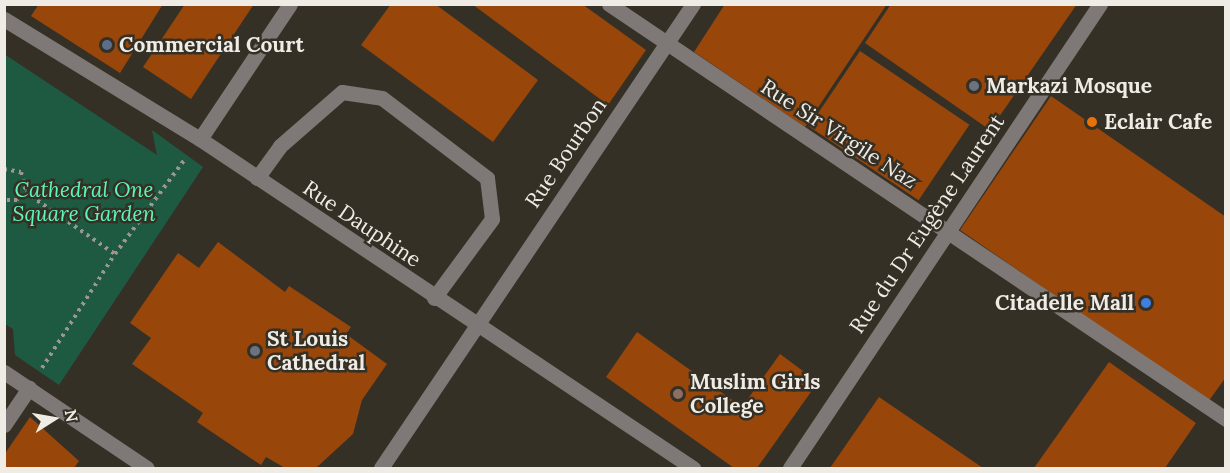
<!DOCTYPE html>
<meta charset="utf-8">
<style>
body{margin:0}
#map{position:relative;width:1230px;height:473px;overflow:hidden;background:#353026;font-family:Lora,serif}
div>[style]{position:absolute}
.green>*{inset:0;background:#1e5a42}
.building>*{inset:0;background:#98460a;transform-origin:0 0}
.path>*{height:4px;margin-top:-2px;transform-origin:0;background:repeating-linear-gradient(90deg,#9b978f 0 3px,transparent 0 7.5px)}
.minor>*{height:15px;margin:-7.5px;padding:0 7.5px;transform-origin:7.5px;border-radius:7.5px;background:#7e7877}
.dots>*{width:16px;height:16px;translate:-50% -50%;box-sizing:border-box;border:3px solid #353026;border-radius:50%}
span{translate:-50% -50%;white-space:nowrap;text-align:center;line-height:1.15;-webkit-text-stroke:5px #353026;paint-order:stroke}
.poi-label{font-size:21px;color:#efece6;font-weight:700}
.left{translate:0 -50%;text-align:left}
.right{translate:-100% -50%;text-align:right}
.street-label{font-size:21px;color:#efece6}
.park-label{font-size:21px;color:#5df6b8;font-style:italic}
.frame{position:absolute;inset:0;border:6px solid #efece6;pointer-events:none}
.north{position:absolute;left:24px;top:389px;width:60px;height:60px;-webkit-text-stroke:4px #353026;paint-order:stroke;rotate:79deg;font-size:16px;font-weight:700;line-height:24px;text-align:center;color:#efece6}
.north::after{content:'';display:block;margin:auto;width:21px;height:27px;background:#efece6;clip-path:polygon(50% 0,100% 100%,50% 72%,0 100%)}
</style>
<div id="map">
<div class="green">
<i style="clip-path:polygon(4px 54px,157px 155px,152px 130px,203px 167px,59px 385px,15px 355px,13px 329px,5px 324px)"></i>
</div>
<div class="building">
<i style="clip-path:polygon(39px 4px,163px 4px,120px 73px,31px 16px)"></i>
<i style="clip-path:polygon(185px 4px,254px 4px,191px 99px,143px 67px)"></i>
<i style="clip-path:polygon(391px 4px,435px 4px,538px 80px,493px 142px,361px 45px)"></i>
<i style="clip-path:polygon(472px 4px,582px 4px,646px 50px,608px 105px)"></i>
<i style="clip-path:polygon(725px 4px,887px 4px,805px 127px,694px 52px)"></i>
<i style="clip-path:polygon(891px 4px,1077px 4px,990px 130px,865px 43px)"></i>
<i style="left:860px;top:51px;width:132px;height:91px;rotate:34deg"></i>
<i style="clip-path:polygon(1051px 96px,1226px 217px,1226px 377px,1208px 402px,960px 230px)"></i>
<i style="clip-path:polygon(218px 242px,285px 292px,289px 286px,351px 327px,346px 334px,387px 364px,362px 400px,353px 434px,316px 468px,285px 468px,266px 457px,261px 465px,197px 422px,203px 413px,132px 364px,151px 338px,130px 323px,178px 253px,199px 268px)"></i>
<i style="clip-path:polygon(637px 332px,742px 407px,780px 354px,818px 382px,757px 468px,734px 468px,606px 377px)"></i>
<i style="clip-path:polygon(1109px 362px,1196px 423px,1165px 468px,1034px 468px)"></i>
<i style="clip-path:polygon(879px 397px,983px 468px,830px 468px)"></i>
<i style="clip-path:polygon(30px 417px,79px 461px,74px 468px,4px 468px,4px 455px)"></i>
</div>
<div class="path">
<i style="left:4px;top:169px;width:17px;rotate:10deg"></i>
<i style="left:21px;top:172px;width:16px;rotate:72deg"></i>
<i style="left:26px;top:187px;width:16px;rotate:125deg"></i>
<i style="left:17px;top:200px;width:13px;rotate:180deg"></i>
<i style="left:25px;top:192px;width:109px;rotate:34.6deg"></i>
<i style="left:42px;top:368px;width:135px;rotate:-57.4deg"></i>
<i style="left:115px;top:254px;width:118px;rotate:-53.6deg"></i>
</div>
<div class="minor">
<i style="left:609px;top:4px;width:744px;rotate:33.93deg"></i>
<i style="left:4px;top:19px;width:230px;rotate:31.5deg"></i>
<i style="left:200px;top:139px;width:593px;rotate:33.72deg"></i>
<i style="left:200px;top:139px;width:162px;rotate:-56.3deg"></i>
<i style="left:257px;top:178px;width:39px;rotate:-54deg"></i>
<i style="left:280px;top:146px;width:82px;rotate:-41.1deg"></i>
<i style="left:342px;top:92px;width:40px;rotate:8.5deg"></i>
<i style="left:382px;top:98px;width:132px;rotate:37.3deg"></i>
<i style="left:487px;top:178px;width:41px;rotate:83deg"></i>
<i style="left:492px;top:219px;width:98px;rotate:126.3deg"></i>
<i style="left:4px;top:372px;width:172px;rotate:33.9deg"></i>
<i style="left:4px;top:425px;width:45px;rotate:-56deg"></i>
<i style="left:381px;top:468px;width:559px;rotate:-56.08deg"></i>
<i style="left:790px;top:468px;width:558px;rotate:-56.25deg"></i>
</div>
<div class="dots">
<i style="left:107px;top:45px;background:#5c6f8a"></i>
<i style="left:974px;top:86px;background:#6b7280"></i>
<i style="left:1092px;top:122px;background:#e8710a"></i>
<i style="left:1146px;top:303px;background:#3f7fe0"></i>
<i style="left:255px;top:351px;background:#6b7280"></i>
<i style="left:678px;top:394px;background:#8d6e63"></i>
</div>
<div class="poi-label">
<span class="left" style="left:119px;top:45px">Commercial Court</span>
<span class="left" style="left:986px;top:86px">Markazi Mosque</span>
<span class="left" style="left:1104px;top:122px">Eclair Cafe</span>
<span class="right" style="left:1134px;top:303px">Citadelle Mall</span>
<span class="left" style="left:267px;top:351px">St Louis<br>Cathedral</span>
<span class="left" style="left:690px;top:394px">Muslim Girls<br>College</span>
</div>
<div class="street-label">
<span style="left:839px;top:134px;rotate:33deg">Rue Sir Virgile Naz</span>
<span style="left:566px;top:153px;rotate:-56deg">Rue Bourbon</span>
<span style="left:362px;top:224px;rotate:34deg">Rue Dauphine</span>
<span style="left:927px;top:224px;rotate:-56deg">Rue du Dr Eugène Laurent</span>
</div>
<div class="park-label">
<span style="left:84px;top:202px">Cathedral One<br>Square Garden</span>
</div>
<div class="frame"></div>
<div class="north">N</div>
</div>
